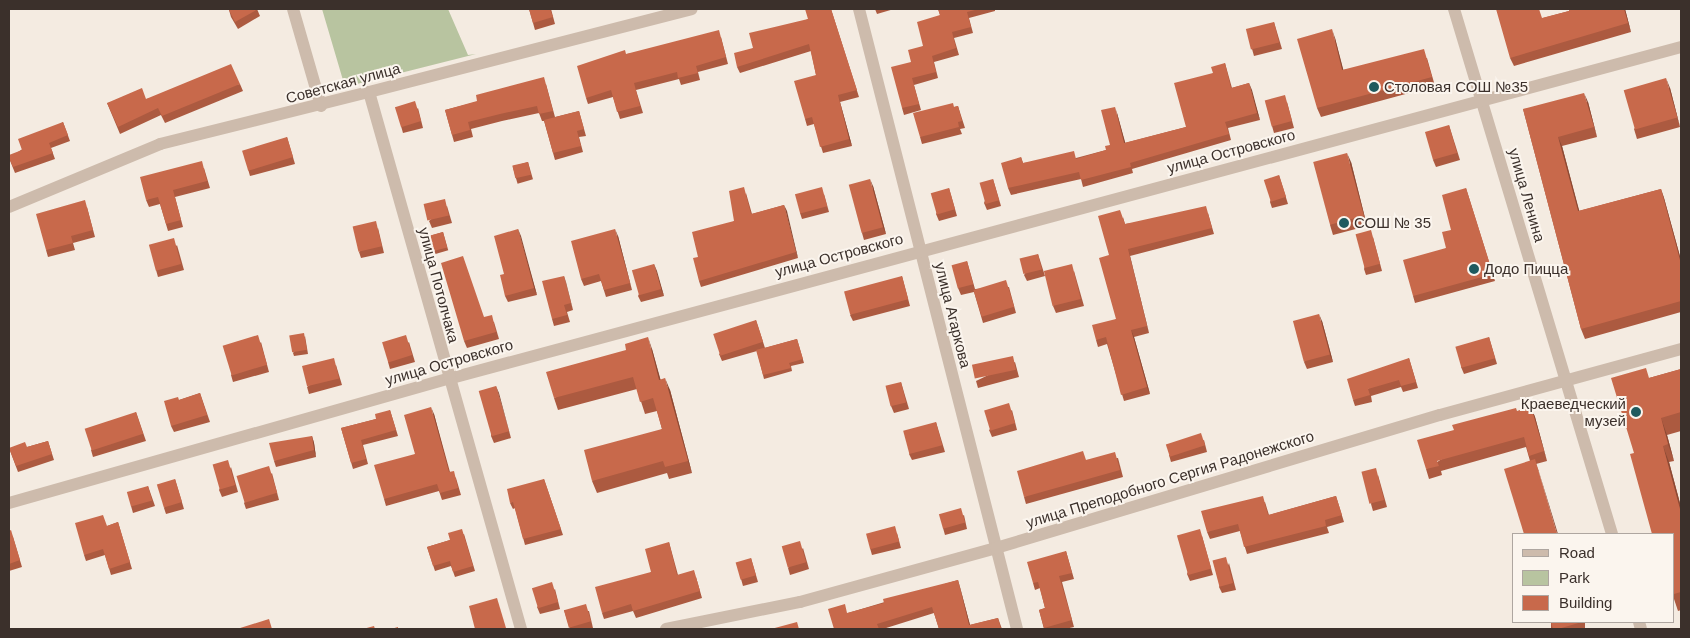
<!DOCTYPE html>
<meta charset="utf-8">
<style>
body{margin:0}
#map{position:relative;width:1690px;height:638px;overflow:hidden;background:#f4ebe1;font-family:Helvetica,sans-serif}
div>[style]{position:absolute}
.green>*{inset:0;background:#b8c4a0}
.minor>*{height:12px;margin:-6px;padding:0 6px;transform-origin:6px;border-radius:6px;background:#cdbbac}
.tertiary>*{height:12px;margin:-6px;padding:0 6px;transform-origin:6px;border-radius:6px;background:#cdbbac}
.wall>*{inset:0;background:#ac5a40;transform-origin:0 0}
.shaded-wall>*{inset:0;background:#8c4a34}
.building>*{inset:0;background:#c8694b;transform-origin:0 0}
.dots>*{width:14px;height:14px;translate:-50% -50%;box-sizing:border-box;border:2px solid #fbf5ee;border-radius:50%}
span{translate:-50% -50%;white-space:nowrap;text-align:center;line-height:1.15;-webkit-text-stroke:4px #fbf5ee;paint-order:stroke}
.street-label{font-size:15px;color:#3b302b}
.poi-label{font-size:15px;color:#3b302b}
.left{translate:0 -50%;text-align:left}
.right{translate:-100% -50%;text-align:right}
.frame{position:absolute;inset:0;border:10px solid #3b302b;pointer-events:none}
.legend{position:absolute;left:1512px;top:533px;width:162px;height:90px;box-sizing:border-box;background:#fbf5ee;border:1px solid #aea6a0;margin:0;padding:6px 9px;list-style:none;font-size:15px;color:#3b302b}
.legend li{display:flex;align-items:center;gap:10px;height:25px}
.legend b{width:25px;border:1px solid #aea6a0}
</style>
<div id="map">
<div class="green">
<i style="clip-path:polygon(322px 9px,448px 9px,468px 55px,476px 54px,345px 87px)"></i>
</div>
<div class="minor">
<i style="left:293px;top:9px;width:101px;rotate:73.9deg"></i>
<i style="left:859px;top:9px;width:640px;rotate:75.7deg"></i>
<i style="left:9px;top:207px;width:164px;rotate:-22.6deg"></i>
<i style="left:160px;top:144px;width:215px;rotate:-14deg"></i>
</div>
<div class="tertiary">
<i style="left:1454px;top:9px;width:548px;rotate:73.25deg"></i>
<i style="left:9px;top:503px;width:456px;rotate:-15.8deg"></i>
<i style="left:448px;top:379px;width:1277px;rotate:-15.07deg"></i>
<i style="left:1639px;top:622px;width:7px;rotate:74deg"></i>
<i style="left:521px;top:629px;width:558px;rotate:-105.8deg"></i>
<i style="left:369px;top:92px;width:333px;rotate:-14.4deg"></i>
<i style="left:666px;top:629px;width:137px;rotate:-11.4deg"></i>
<i style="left:800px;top:602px;width:203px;rotate:-15.4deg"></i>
<i style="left:996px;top:548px;width:463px;rotate:-16.7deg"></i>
<i style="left:1440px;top:415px;width:250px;rotate:-15.3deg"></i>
</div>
<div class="wall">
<i style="clip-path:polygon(257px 9px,260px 16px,238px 29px,231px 17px,229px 10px)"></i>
<i style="clip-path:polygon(529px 9px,551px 9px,555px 24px,535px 30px)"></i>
<i style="clip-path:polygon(831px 9px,859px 97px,840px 102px,852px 146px,823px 153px,814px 124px,807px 126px,805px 119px,816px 75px,811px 51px,740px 73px,737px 67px,753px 48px,808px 19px)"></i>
<i style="clip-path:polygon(875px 9px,894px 9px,877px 14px)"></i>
<i style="clip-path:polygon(938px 9px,995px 9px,995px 11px,969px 18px,973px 33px,954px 38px,959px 55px,934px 62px,938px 78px,914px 85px,921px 110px,904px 115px,902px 108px,911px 62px,923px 46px,940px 15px)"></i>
<i style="clip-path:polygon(1569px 9px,1625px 9px,1631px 32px,1514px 66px,1510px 58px,1543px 18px,1569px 11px)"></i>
<i style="clip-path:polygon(1274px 22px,1282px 49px,1254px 56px,1252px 49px)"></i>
<i style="clip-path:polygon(721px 37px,728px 64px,698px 72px,700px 80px,681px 85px,679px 79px,636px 90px,643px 113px,620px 119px,613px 97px,588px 104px,586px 98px,627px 54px)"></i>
<i style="clip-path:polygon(1335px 38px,1343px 70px,1427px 58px,1435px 86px,1321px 117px,1317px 108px)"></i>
<i style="clip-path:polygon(1225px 63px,1232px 88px,1249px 83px,1260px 120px,1228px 128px,1231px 140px,1132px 169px,1133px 173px,1083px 187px,1081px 179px,1011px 195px,1008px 188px,1021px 157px,1023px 163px,1076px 158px,1106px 150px,1110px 145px,1117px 113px,1125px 143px,1186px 127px,1213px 73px)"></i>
<i style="clip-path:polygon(240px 84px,243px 91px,165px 123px,161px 115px,120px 134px,107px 103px,146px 99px)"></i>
<i style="clip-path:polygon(546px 84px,555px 117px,579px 111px,586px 136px,579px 137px,583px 152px,555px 160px,544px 121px,542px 121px,539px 113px,502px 121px,471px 129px,473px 137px,454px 142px,445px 110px)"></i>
<i style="clip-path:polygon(1670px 88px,1680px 127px,1637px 139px,1634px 129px)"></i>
<i style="clip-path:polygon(1287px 102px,1294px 128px,1274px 133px,1272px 126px)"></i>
<i style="clip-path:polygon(1588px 102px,1597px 137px,1562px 146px,1579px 211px,1661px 189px,1664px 198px,1681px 260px,1681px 312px,1585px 339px,1581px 329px,1523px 109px)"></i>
<i style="clip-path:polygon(958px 106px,965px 128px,960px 129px,962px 134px,922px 144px,920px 137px,954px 107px)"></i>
<i style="clip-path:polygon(418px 108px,423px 128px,403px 133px,401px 126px)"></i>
<i style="clip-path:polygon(63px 122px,70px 141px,51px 148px,55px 159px,15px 173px,9px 158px)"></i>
<i style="clip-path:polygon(1449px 125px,1460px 160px,1436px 167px,1433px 160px)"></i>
<i style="clip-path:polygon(287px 137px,295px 164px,250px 176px,248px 169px)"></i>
<i style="left:528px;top:162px;width:18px;height:16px;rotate:74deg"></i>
<i style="clip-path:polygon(1351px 162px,1367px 226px,1333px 235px,1330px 225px)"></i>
<i style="clip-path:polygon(204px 168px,210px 188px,175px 197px,183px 227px,168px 231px,160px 204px,149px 207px,146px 200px)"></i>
<i style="clip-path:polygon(1279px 175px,1288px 204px,1272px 208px,1270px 202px)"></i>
<i style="clip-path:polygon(993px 179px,1001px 206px,987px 210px,984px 203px)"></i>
<i style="clip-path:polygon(873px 186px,886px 234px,864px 240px,862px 233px)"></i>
<i style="clip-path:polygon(949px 188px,957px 216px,939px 221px,936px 214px)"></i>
<i style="clip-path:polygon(1466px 188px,1495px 281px,1415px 303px,1413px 296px,1446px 248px,1451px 230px)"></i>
<i style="clip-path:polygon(746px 193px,752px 214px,784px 205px,798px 258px,701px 287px,699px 281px,698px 257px,734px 221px)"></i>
<i style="clip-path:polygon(824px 194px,829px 212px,802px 219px,800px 213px)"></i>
<i style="clip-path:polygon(447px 206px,452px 223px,432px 228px,429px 221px)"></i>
<i style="clip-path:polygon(87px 207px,95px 237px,73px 243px,75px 250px,48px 257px,46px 250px)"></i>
<i style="clip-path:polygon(1208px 213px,1214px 234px,1130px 256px,1149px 333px,1134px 337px,1150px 394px,1124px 401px,1107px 344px,1098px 347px,1096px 340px,1116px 319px,1123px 217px,1125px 224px)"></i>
<i style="clip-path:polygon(378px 228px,384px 253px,361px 258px,359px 252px)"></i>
<i style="clip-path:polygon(518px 229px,537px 295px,508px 302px,505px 296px,504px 274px)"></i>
<i style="left:443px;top:232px;width:19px;height:15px;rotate:74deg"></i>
<i style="clip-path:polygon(618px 236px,632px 290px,606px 297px,601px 281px,584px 286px,581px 279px)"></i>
<i style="clip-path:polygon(1373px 237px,1382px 271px,1366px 275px,1364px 269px)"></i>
<i style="clip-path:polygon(177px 245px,184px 270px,158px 277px,156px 270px)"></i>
<i style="clip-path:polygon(1038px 254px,1045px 276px,1027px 281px,1024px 275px)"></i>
<i style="clip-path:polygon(967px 261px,975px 289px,1009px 287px,1016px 313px,983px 323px,974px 292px,961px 295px,958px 288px)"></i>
<i style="clip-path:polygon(654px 264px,664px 296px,641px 302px,638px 296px)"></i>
<i style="clip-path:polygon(1074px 271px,1084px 306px,1056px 313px,1053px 306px)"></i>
<i style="clip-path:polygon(564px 276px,573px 310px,567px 312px,570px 322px,554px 326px,552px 319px)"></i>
<i style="clip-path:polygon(902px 276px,910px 306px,853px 321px,850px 315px)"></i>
<i style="clip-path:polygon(484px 317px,494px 322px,499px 339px,467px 348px,464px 341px)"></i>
<i style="clip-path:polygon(756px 320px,765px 348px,797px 339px,804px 363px,791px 366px,792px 371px,764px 379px,757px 351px,722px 361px,719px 354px)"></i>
<i style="clip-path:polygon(1322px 321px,1333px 362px,1307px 369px,1304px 362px)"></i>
<i style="clip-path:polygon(305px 336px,308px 354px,294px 356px,293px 353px)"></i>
<i style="clip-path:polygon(1489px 337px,1497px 364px,1464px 374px,1461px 367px)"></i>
<i style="clip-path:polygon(261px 342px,269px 372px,233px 382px,231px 375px)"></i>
<i style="clip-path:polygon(409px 342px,415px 362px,390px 369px,388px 362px)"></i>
<i style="clip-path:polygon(652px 349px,660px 379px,670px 390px,692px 473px,669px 479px,667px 473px,597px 493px,592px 481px,662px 429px,657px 411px,645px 414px,637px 389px,558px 410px,554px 398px)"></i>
<i style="clip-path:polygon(1409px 358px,1418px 388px,1403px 392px,1401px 387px,1371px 396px,1372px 402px,1355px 406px,1353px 400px)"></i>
<i style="clip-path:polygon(1015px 362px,1019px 377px,978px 388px,976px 381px)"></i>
<i style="clip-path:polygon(336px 365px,342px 385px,309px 394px,307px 387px)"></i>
<i style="clip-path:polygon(1681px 369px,1681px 431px,1667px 435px,1674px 461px,1669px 462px,1681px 507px,1681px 610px,1678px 611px,1674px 599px,1674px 534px,1634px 453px,1649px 378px)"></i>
<i style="clip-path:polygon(901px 382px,909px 409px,894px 413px,891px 406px)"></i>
<i style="clip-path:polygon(496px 386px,511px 438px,494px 443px,491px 436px)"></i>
<i style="clip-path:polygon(200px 393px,210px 422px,174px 432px,171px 426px,179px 400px)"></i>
<i style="clip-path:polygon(1531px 407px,1535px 417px,1547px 461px,1536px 464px,1539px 472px,1530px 461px,1526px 447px,1441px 471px,1442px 475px,1429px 479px,1426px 469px,1518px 411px)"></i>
<i style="clip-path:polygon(390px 410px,398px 436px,363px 445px,368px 464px,353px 469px,341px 428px,376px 419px)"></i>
<i style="clip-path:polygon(1012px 410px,1017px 430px,992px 437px,989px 430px)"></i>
<i style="clip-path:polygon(136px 412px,146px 441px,93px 457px,91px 450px)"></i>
<i style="clip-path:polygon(434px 414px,450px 472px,456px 478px,461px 495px,442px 500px,439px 491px,386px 506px,384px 499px,415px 454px)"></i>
<i style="clip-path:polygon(936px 422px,945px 452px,912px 460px,909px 454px)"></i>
<i style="clip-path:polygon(312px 436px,314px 443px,316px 457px,276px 467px,274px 461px)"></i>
<i style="clip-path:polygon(1204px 440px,1207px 452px,1171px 462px,1169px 455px)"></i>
<i style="clip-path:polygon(48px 441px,54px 460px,18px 472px,9px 448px,27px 447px)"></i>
<i style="clip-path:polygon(1118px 458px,1123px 477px,1026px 504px,1024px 497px,1086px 460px)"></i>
<i style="clip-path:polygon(231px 467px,238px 492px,222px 497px,219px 490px)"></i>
<i style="clip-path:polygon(272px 473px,279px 500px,246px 509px,244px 503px)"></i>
<i style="clip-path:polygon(1378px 475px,1387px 507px,1373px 511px,1371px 504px)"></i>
<i style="clip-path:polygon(175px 479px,184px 509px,166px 514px,164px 508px)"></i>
<i style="clip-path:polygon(544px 479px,563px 535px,525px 545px,515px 508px,513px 509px,510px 503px)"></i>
<i style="clip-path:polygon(148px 486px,155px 506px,133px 513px,131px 506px)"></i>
<i style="clip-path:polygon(1336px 496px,1344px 522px,1327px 527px,1329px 533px,1247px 554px,1240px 531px,1210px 539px,1207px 532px,1265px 502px,1269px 515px)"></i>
<i style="clip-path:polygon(964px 515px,967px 529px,945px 535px,943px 528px)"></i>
<i style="clip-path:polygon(118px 522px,132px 569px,111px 575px,105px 555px,86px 561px,84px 555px,107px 526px)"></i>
<i style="clip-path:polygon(9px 531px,13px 537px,22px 567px,9px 571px)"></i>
<i style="clip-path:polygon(897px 533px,901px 548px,872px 555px,870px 548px)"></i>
<i style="clip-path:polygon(464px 534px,475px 571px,455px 577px,451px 566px,435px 571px,427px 547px,450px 540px)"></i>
<i style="clip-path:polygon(1202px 536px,1213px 575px,1190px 581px,1187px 574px)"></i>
<i style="clip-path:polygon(669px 542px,678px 575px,696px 577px,702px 598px,636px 618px,633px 611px,604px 619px,602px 613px,651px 572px)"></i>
<i style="clip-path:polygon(803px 548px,809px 569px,790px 575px,788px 568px)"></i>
<i style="clip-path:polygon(1066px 551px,1074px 579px,1062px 582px,1074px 627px,1065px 629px,1044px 629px,1039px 610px,1045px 608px,1040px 588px,1035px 590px,1033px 583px)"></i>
<i style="clip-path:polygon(751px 558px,758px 582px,743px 586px,741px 579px)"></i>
<i style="clip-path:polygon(1229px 563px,1236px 590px,1222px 593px,1219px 587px)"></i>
<i style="clip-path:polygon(958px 580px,970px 625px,998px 618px,1002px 629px,939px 629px,934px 613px,883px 629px,834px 629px,848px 613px)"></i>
<i style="clip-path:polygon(555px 589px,560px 609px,540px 614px,537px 607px)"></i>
<i style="clip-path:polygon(564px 610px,589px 611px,593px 628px,590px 629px,570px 629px)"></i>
<i style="left:1551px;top:622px;width:34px;height:7px"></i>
</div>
<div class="shaded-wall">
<i style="clip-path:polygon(1624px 9px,1625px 9px,1631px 32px,1628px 23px)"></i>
<i style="clip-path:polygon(1332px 29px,1335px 38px,1346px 80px,1342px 70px)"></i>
<i style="clip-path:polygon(1666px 78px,1670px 88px,1680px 127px,1677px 117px)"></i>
<i style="clip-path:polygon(1249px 83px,1252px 90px,1260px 120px,1257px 113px)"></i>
<i style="clip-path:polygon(1584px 93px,1588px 102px,1597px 137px,1594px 127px)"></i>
<i style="clip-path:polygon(838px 95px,840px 102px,852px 146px,849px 139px)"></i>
<i style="clip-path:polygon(1115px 107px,1117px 113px,1127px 149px,1124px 143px)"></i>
<i style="clip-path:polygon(1558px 137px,1562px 146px,1582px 221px,1578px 211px)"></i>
<i style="clip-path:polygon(1347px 153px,1351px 162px,1367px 226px,1364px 216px)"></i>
<i style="clip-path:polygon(870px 179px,873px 186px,886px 234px,883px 227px)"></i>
<i style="clip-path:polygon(1661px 189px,1664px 198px,1681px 260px,1681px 264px)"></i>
<i style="clip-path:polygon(784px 205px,787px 211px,798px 258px,796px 252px)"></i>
<i style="clip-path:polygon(518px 229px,521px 236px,537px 295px,534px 288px)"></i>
<i style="clip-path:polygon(615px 229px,618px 236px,632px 290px,630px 283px)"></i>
<i style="clip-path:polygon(1128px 249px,1130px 256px,1149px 333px,1147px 326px)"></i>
<i style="clip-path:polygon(654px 264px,657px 271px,664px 296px,661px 289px)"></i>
<i style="clip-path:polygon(564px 276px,566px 282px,573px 310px,571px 303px)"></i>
<i style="clip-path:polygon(1319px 314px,1322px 321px,1333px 362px,1330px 355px)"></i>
<i style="clip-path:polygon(1131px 330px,1134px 337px,1150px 394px,1147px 387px)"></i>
<i style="clip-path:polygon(648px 337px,652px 349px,664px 392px,659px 380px)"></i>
<i style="clip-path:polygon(665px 378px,670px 390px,692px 473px,688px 461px)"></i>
<i style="clip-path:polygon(496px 386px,499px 393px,511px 438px,509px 431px)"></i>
<i style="clip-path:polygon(431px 407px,434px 414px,451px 479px,449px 472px)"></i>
<i style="clip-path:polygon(1531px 407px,1535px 417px,1547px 461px,1544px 451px)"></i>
<i style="clip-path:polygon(1661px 418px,1667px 435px,1674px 461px,1668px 444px)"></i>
<i style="clip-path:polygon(312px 436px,314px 443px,316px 457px,314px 450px)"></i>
<i style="clip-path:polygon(1663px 446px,1669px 462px,1681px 507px,1681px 513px)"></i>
<i style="clip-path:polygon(1535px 459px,1539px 472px,1558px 534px,1557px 534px)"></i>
<i style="clip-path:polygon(958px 580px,960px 587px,971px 629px,969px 625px)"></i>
</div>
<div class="building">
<i style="clip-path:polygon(230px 9px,258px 9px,235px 22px,229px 10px)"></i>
<i style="clip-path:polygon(529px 9px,550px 9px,553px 17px,533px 23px)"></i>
<i style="clip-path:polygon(805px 9px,831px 9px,857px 90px,838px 95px,849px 139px,820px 147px,812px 117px,805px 119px,794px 81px,816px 75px,809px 44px,737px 67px,734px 53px,753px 48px,749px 33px,808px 19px)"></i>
<i style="clip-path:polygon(938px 9px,979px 9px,967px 12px,971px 27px,952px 32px,956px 48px,932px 56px,936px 72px,912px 78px,919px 104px,902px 108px,891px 67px,911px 62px,908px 50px,923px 46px,917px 22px,940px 15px)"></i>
<i style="clip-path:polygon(1496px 9px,1539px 9px,1542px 18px,1569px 11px,1569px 9px,1624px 9px,1628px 23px,1510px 58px)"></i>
<i style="left:1274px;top:22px;width:21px;height:29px;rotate:76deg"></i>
<i style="clip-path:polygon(1332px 29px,1342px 70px,1424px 49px,1432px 77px,1317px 108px,1297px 39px)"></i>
<i style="clip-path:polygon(719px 30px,726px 57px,696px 66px,698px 73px,678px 78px,677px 72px,634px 83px,640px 106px,617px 112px,611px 90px,586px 98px,577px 66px,625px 50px,626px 54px)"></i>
<i style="clip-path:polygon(1225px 63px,1231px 88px,1249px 83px,1257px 113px,1225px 122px,1229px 134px,1130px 163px,1131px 167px,1081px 180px,1079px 172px,1008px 188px,1001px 163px,1021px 157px,1023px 163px,1074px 151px,1076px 159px,1106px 150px,1105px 146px,1110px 145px,1101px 110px,1115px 107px,1124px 143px,1186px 127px,1174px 83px,1213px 73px,1211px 67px)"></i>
<i style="clip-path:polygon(231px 64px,240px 84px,162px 116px,158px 108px,118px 127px,107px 103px,142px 88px,146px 99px)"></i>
<i style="clip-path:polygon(544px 77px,553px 111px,539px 114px,537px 106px,500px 114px,468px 122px,470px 130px,452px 135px,445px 110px,477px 101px,476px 95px)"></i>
<i style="left:1666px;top:78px;width:41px;height:44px;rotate:74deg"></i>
<i style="clip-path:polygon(1584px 93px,1594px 127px,1558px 137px,1578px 211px,1661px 189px,1681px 264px,1681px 301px,1581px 329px,1523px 109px)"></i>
<i style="left:1285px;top:95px;width:27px;height:21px;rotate:75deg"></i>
<i style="left:415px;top:101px;width:21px;height:21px;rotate:73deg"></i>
<i style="clip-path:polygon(953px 103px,954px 107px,958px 106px,962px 121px,958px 122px,959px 127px,920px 137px,913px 113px)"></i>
<i style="clip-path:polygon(579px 111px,584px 129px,577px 131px,581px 146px,553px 153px,544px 120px)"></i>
<i style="clip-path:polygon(63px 122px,68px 135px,49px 143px,53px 153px,13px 167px,9px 158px,9px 155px,22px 150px,18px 139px)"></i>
<i style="left:1449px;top:125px;width:29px;height:25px;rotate:74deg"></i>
<i style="left:287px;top:137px;width:21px;height:47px;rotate:73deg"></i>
<i style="left:1347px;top:153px;width:65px;height:35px;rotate:75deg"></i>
<i style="clip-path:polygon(202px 161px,207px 181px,173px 190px,181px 220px,166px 224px,158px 197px,146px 200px,140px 177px)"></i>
<i style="left:528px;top:162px;width:13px;height:16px;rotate:77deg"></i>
<i style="left:1279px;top:175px;width:23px;height:16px;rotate:72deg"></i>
<i style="left:870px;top:179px;width:50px;height:22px;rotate:75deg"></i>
<i style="left:993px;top:179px;width:22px;height:14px;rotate:74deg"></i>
<i style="clip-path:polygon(744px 187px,751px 214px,784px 205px,796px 252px,699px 281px,693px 258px,698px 257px,692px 232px,734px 221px,729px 191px)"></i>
<i style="left:822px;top:187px;width:20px;height:28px;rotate:75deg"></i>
<i style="left:949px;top:188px;width:22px;height:19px;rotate:74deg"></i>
<i style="clip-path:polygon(1466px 188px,1493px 274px,1413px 296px,1403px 260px,1446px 248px,1442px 232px,1451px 230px,1442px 195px)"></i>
<i style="left:445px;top:199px;width:17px;height:22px;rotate:77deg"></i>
<i style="clip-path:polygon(85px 200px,93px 230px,71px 236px,73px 243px,46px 250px,36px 214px)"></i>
<i style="clip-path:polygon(1206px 206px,1212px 228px,1128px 249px,1147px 326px,1131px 330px,1147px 387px,1121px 395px,1106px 337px,1096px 340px,1092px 325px,1116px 319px,1099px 258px,1109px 255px,1098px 216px,1120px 210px,1125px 224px)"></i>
<i style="left:376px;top:221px;width:26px;height:24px;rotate:77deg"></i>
<i style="clip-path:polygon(518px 229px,534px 288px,505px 296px,500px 275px,504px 274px,494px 236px)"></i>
<i style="clip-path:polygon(615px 229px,630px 283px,604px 290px,599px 274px,581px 279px,571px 241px)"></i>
<i style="left:1371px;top:230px;width:35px;height:16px;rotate:75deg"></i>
<i style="left:443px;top:232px;width:16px;height:15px;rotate:75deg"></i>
<i style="left:174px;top:238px;width:27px;height:26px;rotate:75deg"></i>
<i style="left:1038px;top:254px;width:16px;height:19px;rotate:76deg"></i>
<i style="clip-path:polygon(463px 256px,484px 317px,492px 315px,496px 332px,464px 341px,441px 263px)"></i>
<i style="left:967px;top:261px;width:24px;height:16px;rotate:75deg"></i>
<i style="left:654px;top:264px;width:26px;height:23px;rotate:74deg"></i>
<i style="left:1072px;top:264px;width:36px;height:29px;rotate:76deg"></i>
<i style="clip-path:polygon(564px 276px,571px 303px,564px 305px,567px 315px,552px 319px,542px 281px)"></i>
<i style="left:902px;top:276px;width:24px;height:60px;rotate:75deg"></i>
<i style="left:1006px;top:280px;width:28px;height:34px;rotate:73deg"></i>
<i style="left:1319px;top:314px;width:42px;height:27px;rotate:75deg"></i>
<i style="left:756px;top:320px;width:23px;height:45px;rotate:72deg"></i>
<i style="left:304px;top:333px;width:17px;height:15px;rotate:80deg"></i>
<i style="left:258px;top:335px;width:31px;height:37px;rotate:73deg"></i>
<i style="left:406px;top:335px;width:21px;height:25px;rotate:73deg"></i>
<i style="clip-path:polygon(648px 337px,659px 380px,665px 378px,688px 461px,665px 467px,663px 461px,592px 481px,584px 450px,662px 429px,653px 398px,640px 402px,633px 377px,554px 398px,546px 372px,626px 350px,625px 344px)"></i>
<i style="left:1489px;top:337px;width:22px;height:35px;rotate:74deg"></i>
<i style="clip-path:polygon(797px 339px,803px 359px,789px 363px,791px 368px,763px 375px,756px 350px)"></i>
<i style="left:1013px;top:356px;width:14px;height:42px;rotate:78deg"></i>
<i style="left:334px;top:358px;width:21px;height:33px;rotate:76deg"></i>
<i style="clip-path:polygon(1409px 358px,1416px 382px,1401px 386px,1399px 380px,1368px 389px,1370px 395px,1353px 400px,1347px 379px)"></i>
<i style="clip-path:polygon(1646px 368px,1649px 378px,1681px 369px,1681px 412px,1661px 418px,1668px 444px,1663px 446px,1681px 513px,1681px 592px,1674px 594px,1674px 534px,1652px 534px,1630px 454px,1634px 453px,1611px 378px)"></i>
<i style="left:901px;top:382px;width:21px;height:16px;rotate:76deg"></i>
<i style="left:496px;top:386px;width:47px;height:18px;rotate:74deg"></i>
<i style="clip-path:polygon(200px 393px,207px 415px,171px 426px,164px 401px,178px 397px,179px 400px)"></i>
<i style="left:1009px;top:403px;width:21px;height:26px;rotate:73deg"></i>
<i style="clip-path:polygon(431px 407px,449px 472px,454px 471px,458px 488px,440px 493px,437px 484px,384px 499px,374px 465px,415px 454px,404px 415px)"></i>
<i style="clip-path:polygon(1531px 407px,1544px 451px,1529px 456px,1524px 437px,1437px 461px,1439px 466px,1426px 469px,1417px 440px,1454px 430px,1452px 425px,1516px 408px,1517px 411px)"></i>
<i style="clip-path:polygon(390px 410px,396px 430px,361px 440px,366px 459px,351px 463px,341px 428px,376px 419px,375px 414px)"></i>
<i style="left:136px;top:412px;width:23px;height:54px;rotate:72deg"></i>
<i style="left:936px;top:422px;width:24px;height:34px;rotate:75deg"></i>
<i style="left:1201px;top:433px;width:13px;height:37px;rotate:72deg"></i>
<i style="clip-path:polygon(312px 436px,314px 450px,274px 461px,269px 443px)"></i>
<i style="clip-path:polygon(48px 441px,52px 454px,16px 466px,9px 448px,25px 442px,27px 447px)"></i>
<i style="clip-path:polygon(1083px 451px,1086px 460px,1115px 452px,1120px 470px,1024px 497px,1017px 471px)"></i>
<i style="clip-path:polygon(1535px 459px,1557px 534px,1524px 534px,1504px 469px)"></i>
<i style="left:228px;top:460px;width:26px;height:16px;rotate:74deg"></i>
<i style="left:269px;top:466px;width:28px;height:34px;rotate:73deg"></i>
<i style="left:1376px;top:468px;width:33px;height:15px;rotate:76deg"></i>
<i style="left:175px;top:479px;width:24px;height:19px;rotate:73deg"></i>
<i style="clip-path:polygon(544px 479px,561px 529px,523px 539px,513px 502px,510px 503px,507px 489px)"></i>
<i style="left:148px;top:486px;width:15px;height:22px;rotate:74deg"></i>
<i style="clip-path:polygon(1263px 496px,1268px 515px,1336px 496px,1342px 515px,1325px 520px,1326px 526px,1244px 547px,1238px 524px,1207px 532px,1201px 511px)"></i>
<i style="left:961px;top:508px;width:15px;height:23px;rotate:74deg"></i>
<i style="clip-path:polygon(103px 515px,107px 526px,118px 522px,130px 562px,109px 569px,103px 549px,84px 555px,75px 523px)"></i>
<i style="left:895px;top:526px;width:16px;height:30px;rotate:75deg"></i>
<i style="clip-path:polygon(462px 529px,473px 566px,453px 572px,450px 561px,433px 566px,427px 547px,450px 540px,448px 533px)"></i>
<i style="left:1200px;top:529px;width:41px;height:24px;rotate:74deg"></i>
<i style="clip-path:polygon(11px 530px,20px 560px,9px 564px,9px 531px)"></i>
<i style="left:800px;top:541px;width:22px;height:19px;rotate:74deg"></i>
<i style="clip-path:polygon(669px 542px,677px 575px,694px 570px,700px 591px,633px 611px,631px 604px,602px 613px,595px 587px,651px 572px,645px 549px)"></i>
<i style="clip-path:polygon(1066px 551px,1072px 573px,1059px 576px,1072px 620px,1044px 628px,1039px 610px,1045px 608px,1038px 582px,1033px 583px,1027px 562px)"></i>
<i style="left:1226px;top:557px;width:27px;height:14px;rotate:75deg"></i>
<i style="left:751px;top:558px;width:18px;height:16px;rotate:74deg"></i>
<i style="clip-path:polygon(958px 580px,969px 625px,998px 618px,1001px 629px,939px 629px,932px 607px,877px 624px,879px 629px,834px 629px,828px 609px,845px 604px,847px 613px,884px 603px,883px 599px)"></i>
<i style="left:552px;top:582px;width:21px;height:21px;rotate:73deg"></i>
<i style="clip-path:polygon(497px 598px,506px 628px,501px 629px,475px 629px,469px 606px)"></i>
<i style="left:586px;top:604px;width:18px;height:23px;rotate:74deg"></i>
<i style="clip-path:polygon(269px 619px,272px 629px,237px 629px)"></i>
<i style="clip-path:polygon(797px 622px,799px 629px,771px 629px)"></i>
<i style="clip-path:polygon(1551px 622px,1582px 622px,1558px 629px,1553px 629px)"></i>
<i style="clip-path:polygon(374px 626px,375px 629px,363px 629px)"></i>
<i style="clip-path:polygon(398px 627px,398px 629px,391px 629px)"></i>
</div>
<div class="dots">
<i style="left:1374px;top:87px;background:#1f5a5e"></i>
<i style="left:1344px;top:223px;background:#1f5a5e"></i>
<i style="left:1474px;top:269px;background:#1f5a5e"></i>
<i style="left:1636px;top:412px;background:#1f5a5e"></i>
</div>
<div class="street-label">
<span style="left:343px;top:83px;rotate:-15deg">Советская улица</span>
<span style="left:1231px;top:151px;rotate:-15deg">улица Островского</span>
<span style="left:1527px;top:195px;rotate:74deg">улица Ленина</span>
<span style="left:839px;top:255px;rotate:-15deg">улица Островского</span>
<span style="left:439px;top:285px;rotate:75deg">улица Потолчака</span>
<span style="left:953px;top:315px;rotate:76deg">улица Агаркова</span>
<span style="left:449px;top:362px;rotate:-16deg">улица Островского</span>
<span style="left:1170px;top:479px;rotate:-17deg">улица Преподобного Сергия Радонежского</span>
</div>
<div class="poi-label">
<span class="left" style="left:1384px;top:87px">Столовая СОШ №35</span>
<span class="left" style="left:1354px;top:223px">СОШ № 35</span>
<span class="left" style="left:1484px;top:269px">Додо Пицца</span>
<span class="right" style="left:1626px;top:412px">Краеведческий<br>музей</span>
</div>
<div class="frame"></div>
<ul class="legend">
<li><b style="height:6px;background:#cdbbac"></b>Road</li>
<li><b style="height:14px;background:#b8c4a0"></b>Park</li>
<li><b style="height:14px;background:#c8694b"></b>Building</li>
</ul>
</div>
